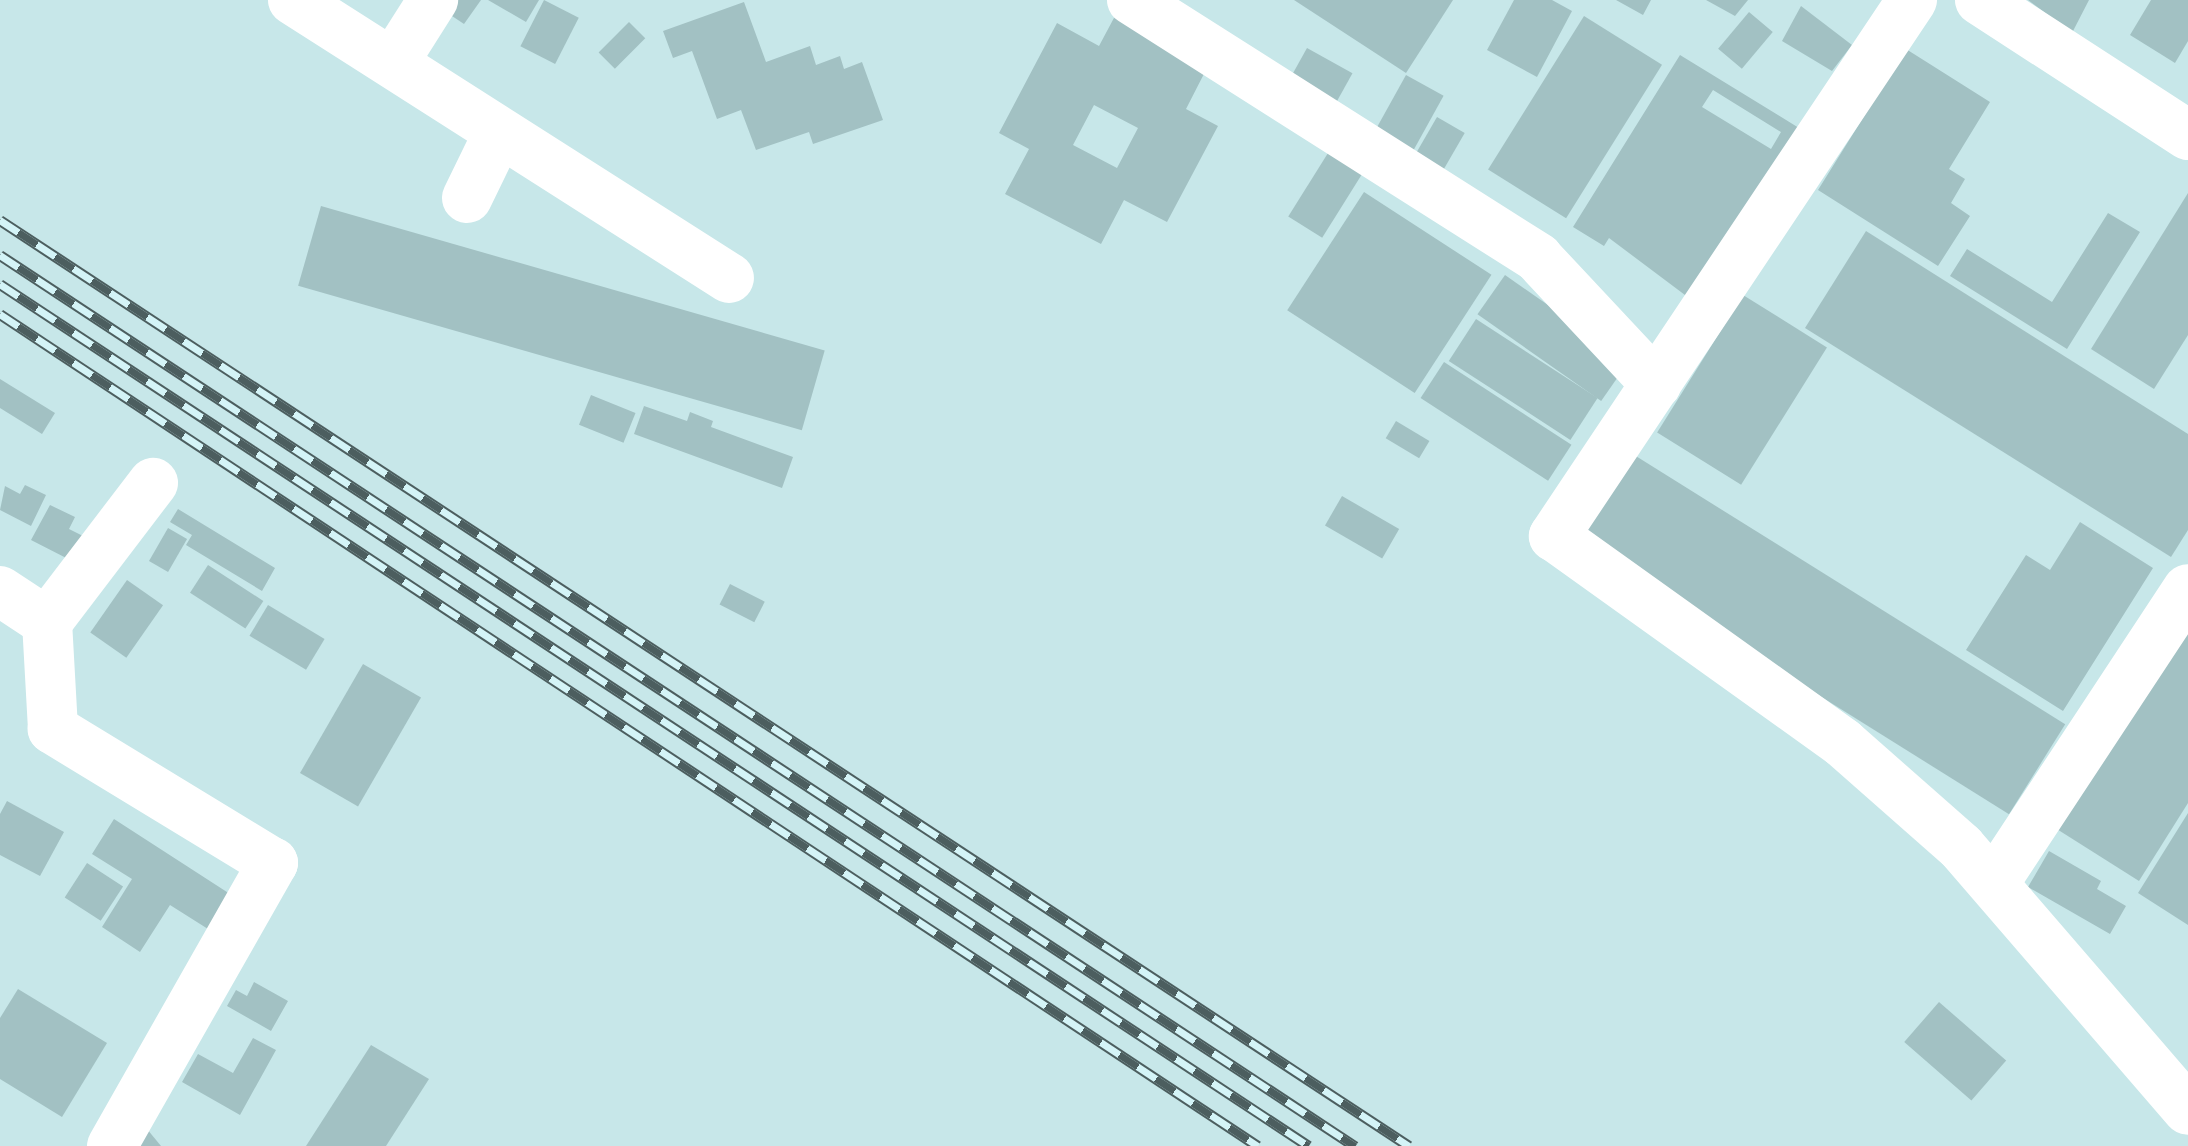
<!DOCTYPE html>
<style>
body{margin:0}
#map{position:relative;width:2188px;height:1146px;overflow:hidden;background:#c7e7e9;font-family:"Open Sans",sans-serif}
div>[style]{position:absolute}
.building>*{inset:0;background:#a2c1c3;transform-origin:0 0}
.minor>*{height:50px;margin:-25px;padding:0 25px;transform-origin:25px;border-radius:25px;background:#fff}
.rail>*{height:11px;margin-top:-5.5px;transform-origin:0;background:repeating-linear-gradient(90deg,#d4f4f7 0 22px,#4c5e5f 0 44px);box-sizing:border-box;border-block:2px solid #4c5e5f}
span{translate:-50% -50%;white-space:nowrap;text-align:center;line-height:1.15;-webkit-text-stroke:9px #d4f4f7;paint-order:stroke}
</style>
<div id="map">
<div class="building">
<i style="clip-path:polygon(441px 0,481px 0,464px 24px,437px 6px)"></i>
<i style="clip-path:polygon(488px 0,539px 0,526px 22px)"></i>
<i style="left:544px;top:0;width:39px;height:52px;rotate:27deg"></i>
<i style="clip-path:polygon(1294px 0,1453px 0,1406px 73px)"></i>
<i style="clip-path:polygon(1514px 0,1552px 0,1572px 11px,1537px 77px,1487px 50px)"></i>
<i style="clip-path:polygon(1616px 0,1651px 0,1643px 15px)"></i>
<i style="clip-path:polygon(1706px 0,1748px 0,1735px 16px)"></i>
<i style="clip-path:polygon(2028px 0,2089px 0,2072px 33px)"></i>
<i style="clip-path:polygon(2151px 0,2188px 0,2188px 41px,2175px 63px,2130px 35px)"></i>
<i style="clip-path:polygon(744px 2px,766px 62px,810px 46px,816px 65px,840px 56px,844px 69px,862px 62px,883px 120px,813px 144px,809px 132px,756px 150px,741px 110px,717px 119px,692px 51px,673px 58px,663px 31px)"></i>
<i style="clip-path:polygon(1801px 6px,1852px 45px,1832px 71px,1782px 41px)"></i>
<i style="left:1749px;top:12px;width:31px;height:48px;rotate:40deg"></i>
<i style="clip-path:polygon(evenodd,1115px 16px,1208px 66px,1186px 109px,1218px 126px,1167px 222px,1124px 200px,1101px 244px,1005px 194px,1029px 149px,999px 133px,1057px 23px,1099px 46px,1115px 16px,1094px 105px,1138px 128px,1117px 168px,1073px 145px,1094px 105px)"></i>
<i style="left:1584px;top:16px;width:92px;height:181px;rotate:32deg"></i>
<i style="left:629px;top:22px;width:23px;height:43px;rotate:45deg"></i>
<i style="left:1307px;top:48px;width:52px;height:41px;rotate:29deg"></i>
<i style="clip-path:polygon(1906px 49px,1990px 102px,1949px 169px,1965px 179px,1951px 203px,1970px 216px,1938px 266px,1818px 190px)"></i>
<i style="clip-path:polygon(evenodd,1680px 55px,1799px 128px,1693px 301px,1609px 238px,1604px 246px,1573px 227px,1680px 55px,1713px 90px,1781px 132px,1771px 149px,1702px 107px,1713px 90px)"></i>
<i style="left:1406px;top:75px;width:43px;height:71px;rotate:29deg"></i>
<i style="left:1437px;top:117px;width:32px;height:46px;rotate:30deg"></i>
<i style="left:1328px;top:153px;width:40px;height:75px;rotate:32deg"></i>
<i style="left:1364px;top:192px;width:152px;height:141px;rotate:33deg"></i>
<i style="clip-path:polygon(2188px 193px,2188px 335px,2154px 389px,2091px 349px)"></i>
<i style="left:321px;top:206px;width:524px;height:83px;rotate:16deg"></i>
<i style="clip-path:polygon(2108px 213px,2140px 232px,2067px 349px,1950px 276px,1967px 249px,2052px 302px)"></i>
<i style="clip-path:polygon(1866px 231px,2188px 434px,2188px 530px,2171px 557px,1805px 328px)"></i>
<i style="left:1505px;top:275px;width:151px;height:48px;rotate:35deg"></i>
<i style="left:1743px;top:295px;width:99px;height:162px;rotate:32deg"></i>
<i style="left:1476px;top:319px;width:145px;height:50px;rotate:33deg"></i>
<i style="left:1444px;top:362px;width:152px;height:43px;rotate:33deg"></i>
<i style="clip-path:polygon(0 379px,55px 413px,42px 434px,0 408px)"></i>
<i style="left:591px;top:395px;width:48px;height:32px;rotate:22deg"></i>
<i style="clip-path:polygon(644px 406px,687px 421px,690px 412px,713px 421px,711px 427px,793px 457px,782px 488px,634px 434px)"></i>
<i style="left:1396px;top:421px;width:39px;height:20px;rotate:31deg"></i>
<i style="left:1631px;top:453px;width:512px;height:106px;rotate:32deg"></i>
<i style="clip-path:polygon(25px 485px,46px 495px,31px 526px,0 510px,5px 486px,20px 494px)"></i>
<i style="left:1342px;top:496px;width:66px;height:34px;rotate:30deg"></i>
<i style="clip-path:polygon(50px 505px,75px 517px,69px 529px,89px 539px,76px 563px,31px 540px)"></i>
<i style="clip-path:polygon(178px 509px,275px 568px,262px 591px,186px 545px,192px 535px,170px 522px)"></i>
<i style="clip-path:polygon(2080px 522px,2153px 568px,2063px 711px,1966px 650px,2026px 555px,2050px 570px)"></i>
<i style="left:168px;top:528px;width:22px;height:38px;rotate:30deg"></i>
<i style="left:208px;top:565px;width:66px;height:33px;rotate:33deg"></i>
<i style="left:127px;top:580px;width:44px;height:64px;rotate:35deg"></i>
<i style="left:730px;top:584px;width:39px;height:23px;rotate:27deg"></i>
<i style="left:268px;top:605px;width:66px;height:36px;rotate:31deg"></i>
<i style="clip-path:polygon(2188px 609px,2188px 803px,2139px 881px,2052px 826px)"></i>
<i style="left:363px;top:664px;width:67px;height:126px;rotate:30deg"></i>
<i style="clip-path:polygon(7px 801px,64px 832px,40px 876px,0 855px,0 814px)"></i>
<i style="clip-path:polygon(2188px 813px,2188px 925px,2138px 893px)"></i>
<i style="clip-path:polygon(114px 819px,230px 894px,208px 929px,170px 905px,140px 952px,102px 927px,132px 879px,92px 854px)"></i>
<i style="clip-path:polygon(2049px 851px,2101px 881px,2097px 889px,2126px 906px,2110px 934px,2028px 887px)"></i>
<i style="left:87px;top:863px;width:43px;height:41px;rotate:33deg"></i>
<i style="clip-path:polygon(254px 982px,288px 1001px,271px 1031px,227px 1006px,236px 990px,247px 996px)"></i>
<i style="clip-path:polygon(18px 989px,107px 1043px,62px 1117px,0 1079px,0 1018px)"></i>
<i style="left:1939px;top:1002px;width:89px;height:53px;rotate:41deg"></i>
<i style="clip-path:polygon(253px 1038px,276px 1050px,240px 1115px,182px 1082px,198px 1054px,233px 1073px)"></i>
<i style="clip-path:polygon(371px 1045px,429px 1079px,386px 1146px,306px 1146px)"></i>
<i style="clip-path:polygon(147px 1129px,161px 1146px,107px 1146px)"></i>
</div>
<div class="minor">
<i style="left:293px;top:0;width:517px;rotate:32.52deg"></i>
<i style="left:1132px;top:0;width:481px;rotate:32.4deg"></i>
<i style="left:1538px;top:258px;width:173px;rotate:46.9deg"></i>
<i style="left:1912px;top:0;width:645px;rotate:123.74deg"></i>
<i style="left:1554px;top:536px;width:355px;rotate:35.6deg"></i>
<i style="left:1843px;top:743px;width:157px;rotate:41.4deg"></i>
<i style="left:1961px;top:847px;width:347px;rotate:49.2deg"></i>
<i style="left:1980px;top:0;width:248px;rotate:33deg"></i>
<i style="left:393px;top:63px;width:75px;rotate:-57.6deg"></i>
<i style="left:467px;top:198px;width:73px;rotate:-64.1deg"></i>
<i style="left:0;top:591px;width:56px;rotate:33.4deg"></i>
<i style="left:1994px;top:883px;width:352px;rotate:-56.6deg"></i>
<i style="left:112px;top:1146px;width:326px;rotate:-60.4deg"></i>
<i style="left:273px;top:863px;width:258px;rotate:-148.7deg"></i>
<i style="left:53px;top:729px;width:107px;rotate:-93.2deg"></i>
<i style="left:47px;top:622px;width:175px;rotate:-52.7deg"></i>
</div>
<div class="rail">
<i style="left:0;top:220px;width:1686px;rotate:33.31deg"></i>
<i style="left:0;top:255px;width:1622px;rotate:33.33deg"></i>
<i style="left:0;top:284px;width:1567px;rotate:33.37deg"></i>
<i style="left:0;top:314px;width:1508px;rotate:33.48deg"></i>
</div>
</div>
